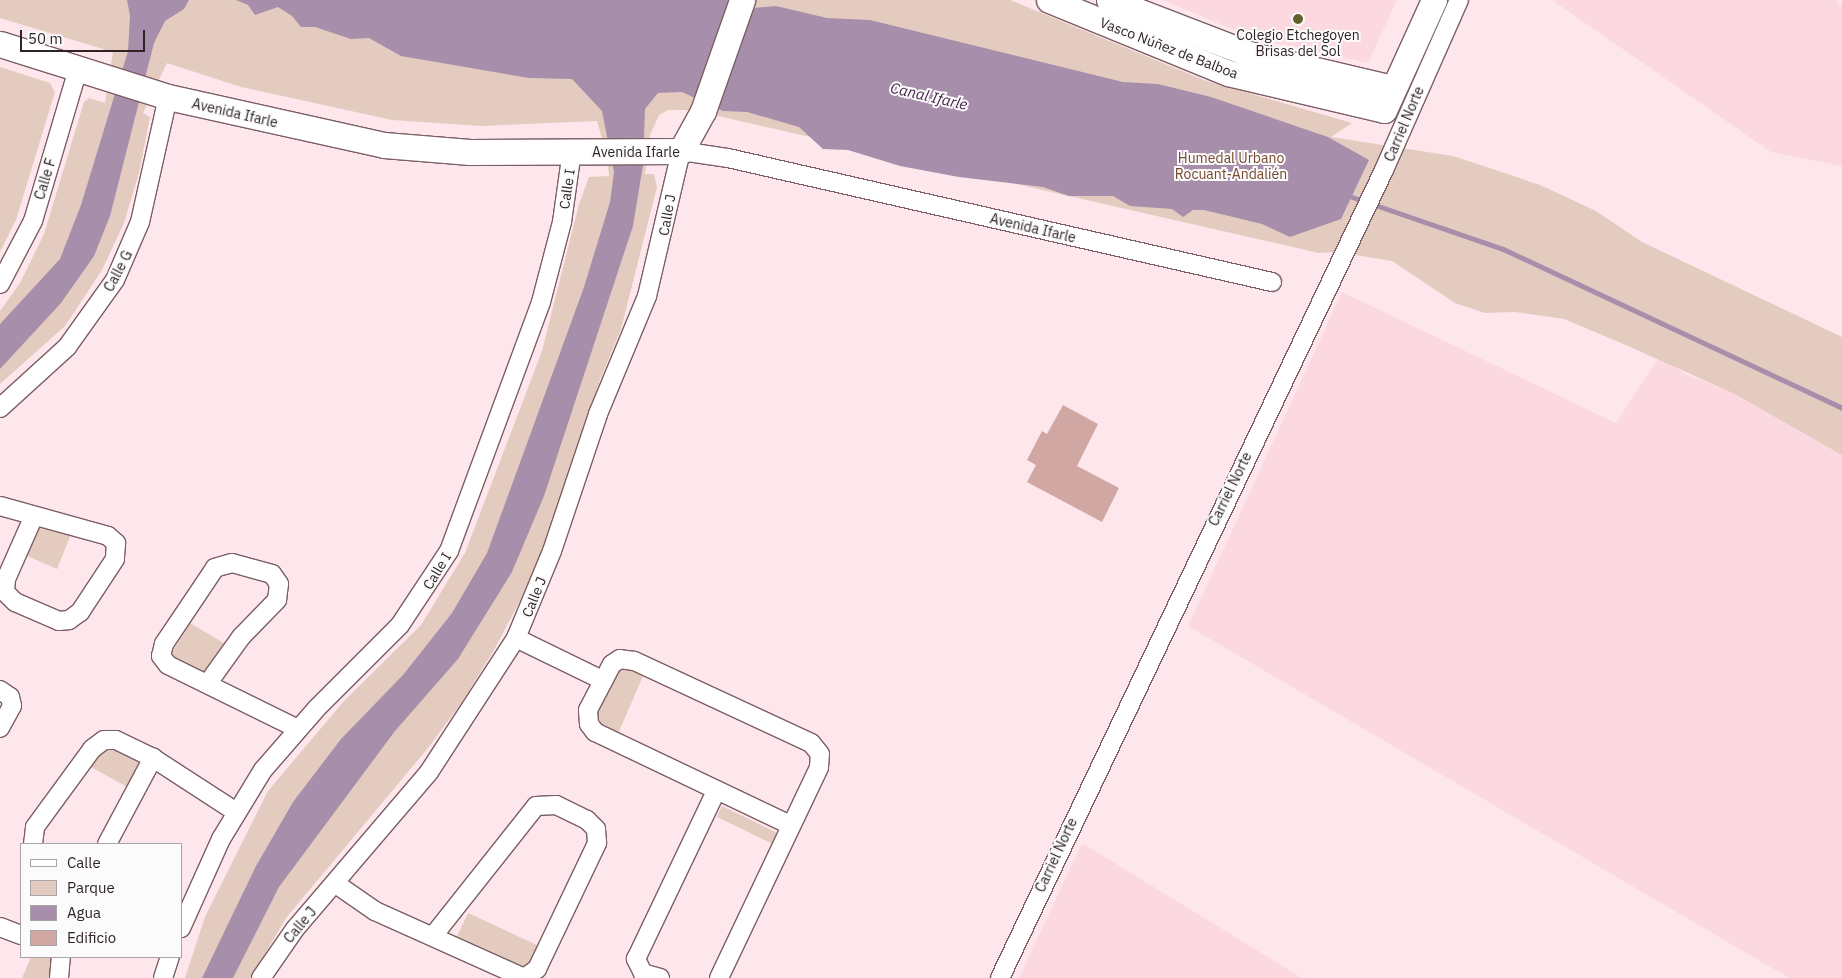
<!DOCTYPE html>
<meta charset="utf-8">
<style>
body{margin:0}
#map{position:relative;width:1842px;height:978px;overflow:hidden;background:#fde7ec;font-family:"IBM Plex Sans",sans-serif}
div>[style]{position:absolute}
.built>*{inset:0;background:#fcd9e0}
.green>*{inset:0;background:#e4cbc0;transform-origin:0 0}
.water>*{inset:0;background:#a78fab}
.stream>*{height:5px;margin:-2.5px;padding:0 2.5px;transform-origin:2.5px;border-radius:2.5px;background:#a78fab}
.building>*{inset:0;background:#d1a7a3}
.roads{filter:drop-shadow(1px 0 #7c5e64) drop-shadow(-1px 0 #7c5e64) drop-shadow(0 1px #7c5e64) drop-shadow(0 -1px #7c5e64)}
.street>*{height:18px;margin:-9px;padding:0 9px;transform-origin:9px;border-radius:9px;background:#fff}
.secondary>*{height:25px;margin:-12.5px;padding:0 12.5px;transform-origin:12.5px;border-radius:12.5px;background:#fff}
.dots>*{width:14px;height:14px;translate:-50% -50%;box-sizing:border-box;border:2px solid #fbfbfb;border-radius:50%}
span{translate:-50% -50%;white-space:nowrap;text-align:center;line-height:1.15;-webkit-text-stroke:4px #fbfbfb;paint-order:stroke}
.poi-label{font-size:14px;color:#2f2325}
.street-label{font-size:14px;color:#2f2325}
.park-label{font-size:14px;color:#79462e}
.water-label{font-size:15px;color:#45234a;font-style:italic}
.legend{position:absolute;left:20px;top:843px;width:162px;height:115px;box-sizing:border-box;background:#fbfbfb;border:1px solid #a9a5a5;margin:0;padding:6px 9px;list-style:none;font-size:15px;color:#2f2325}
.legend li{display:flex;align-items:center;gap:10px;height:25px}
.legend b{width:25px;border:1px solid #a9a5a5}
.scale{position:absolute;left:20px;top:30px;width:125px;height:22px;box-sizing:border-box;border:2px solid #2f2325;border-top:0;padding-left:6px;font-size:15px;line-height:18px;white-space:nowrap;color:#2f2325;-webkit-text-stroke:4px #fbfbfb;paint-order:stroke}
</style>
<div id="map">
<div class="built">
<i style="clip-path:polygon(1162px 0,1397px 0,1368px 63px,1254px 38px)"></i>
<i style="clip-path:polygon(1552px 0,1835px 0,1842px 7px,1842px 166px,1771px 152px)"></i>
<i style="clip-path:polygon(1342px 292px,1616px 423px,1659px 357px,1685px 374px,1798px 417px,1842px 455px,1842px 978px,1789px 978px,1188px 626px)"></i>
<i style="clip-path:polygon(1082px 843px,1302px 978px,1019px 978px)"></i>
</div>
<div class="green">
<i style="clip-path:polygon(0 0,1010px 0,1204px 80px,1352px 123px,1331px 137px,1453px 156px,1540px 185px,1596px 211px,1642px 242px,1842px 337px,1842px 455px,1735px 394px,1628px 346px,1564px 319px,1515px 312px,1485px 313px,1455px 303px,1392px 261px,1337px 252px,1319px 253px,692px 110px,668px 110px,659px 115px,650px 135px,645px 174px,654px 174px,657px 187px,621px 329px,600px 380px,554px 520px,524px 593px,494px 650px,462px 702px,428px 748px,286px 918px,251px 978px,185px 978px,205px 917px,268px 791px,344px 701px,421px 625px,465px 553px,542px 351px,579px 204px,589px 177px,609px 176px,607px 156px,597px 121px,481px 126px,392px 120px,241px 87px,167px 63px,143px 113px,150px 117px,139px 173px,124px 223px,102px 270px,65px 326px,0 384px,0 311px,20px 283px,44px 234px,84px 102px,89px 98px,105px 103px,113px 52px,0 18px)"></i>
<i style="clip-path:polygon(0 67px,50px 83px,55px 92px,16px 220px,0 252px)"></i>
<i style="clip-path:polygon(41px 524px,72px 532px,57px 569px,25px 555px)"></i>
<i style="clip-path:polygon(190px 623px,227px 645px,204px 676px,175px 662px,172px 652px)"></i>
<i style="clip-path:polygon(625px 668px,643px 676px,617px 736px,602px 726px,597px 714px,613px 676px)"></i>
<i style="clip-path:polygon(103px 747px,119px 750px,141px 764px,129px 788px,89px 766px)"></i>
<i style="left:722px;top:806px;width:64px;height:12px;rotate:26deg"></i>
<i style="left:468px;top:913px;width:80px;height:27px;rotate:25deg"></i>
<i style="clip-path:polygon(31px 957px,52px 957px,50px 978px,22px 978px)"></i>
</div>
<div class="water">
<i style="clip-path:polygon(127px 0,189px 0,184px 9px,165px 21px,154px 43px,110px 216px,94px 256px,61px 303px,0 369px,0 324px,60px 259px,81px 205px,128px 51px,130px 16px)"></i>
<i style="clip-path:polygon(236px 0,727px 0,754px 8px,776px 6px,827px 18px,870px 20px,1123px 82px,1158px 84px,1211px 97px,1328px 137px,1369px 160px,1341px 219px,1290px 237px,1262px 224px,1204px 210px,1193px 210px,1183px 217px,1172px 209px,1130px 206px,1113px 196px,1069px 196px,1043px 187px,959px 177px,900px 166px,848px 150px,823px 149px,799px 127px,747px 112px,723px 111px,682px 92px,658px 93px,645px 109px,643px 165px,633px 226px,544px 496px,512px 572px,458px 659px,395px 731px,279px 887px,233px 978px,202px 978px,256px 866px,293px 802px,341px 739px,403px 675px,452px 613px,487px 553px,584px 287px,610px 202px,614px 172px,602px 111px,572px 79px,529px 78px,401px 56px,369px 38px,351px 39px,315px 27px,301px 27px,292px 16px,278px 7px,255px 15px,248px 5px)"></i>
</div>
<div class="stream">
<i style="left:1352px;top:197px;width:160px;rotate:19deg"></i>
<i style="left:1503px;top:249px;width:374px;rotate:25.1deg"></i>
</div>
<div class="building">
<i style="clip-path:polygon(1063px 405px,1098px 424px,1077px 466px,1119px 488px,1102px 522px,1027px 482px,1036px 465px,1027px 460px,1042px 431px,1047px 434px)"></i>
</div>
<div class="roads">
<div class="street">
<i style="left:0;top:284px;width:71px;rotate:-62.4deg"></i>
<i style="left:33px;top:221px;width:159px;rotate:-73.5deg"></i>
<i style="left:0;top:408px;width:91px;rotate:-42.3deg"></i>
<i style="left:67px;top:347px;width:82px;rotate:-54.4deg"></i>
<i style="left:115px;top:280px;width:63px;rotate:-66.7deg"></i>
<i style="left:140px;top:222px;width:128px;rotate:-77.4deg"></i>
<i style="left:0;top:506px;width:112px;rotate:15.5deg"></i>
<i style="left:108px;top:536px;width:11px;rotate:41deg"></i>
<i style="left:116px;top:543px;width:16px;rotate:94deg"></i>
<i style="left:115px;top:559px;width:64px;rotate:123.4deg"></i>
<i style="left:80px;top:612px;width:14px;rotate:144deg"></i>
<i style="left:69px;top:620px;width:10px;rotate:174deg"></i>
<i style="left:59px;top:621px;width:48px;rotate:-156.6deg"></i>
<i style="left:15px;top:602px;width:14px;rotate:-135deg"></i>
<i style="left:5px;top:592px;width:13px;rotate:-86deg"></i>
<i style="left:6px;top:579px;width:67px;rotate:-66.1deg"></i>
<i style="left:516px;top:638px;width:96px;rotate:26deg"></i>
<i style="left:208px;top:683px;width:57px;rotate:-54.3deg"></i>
<i style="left:241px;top:637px;width:52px;rotate:-45.8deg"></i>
<i style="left:277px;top:600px;width:16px;rotate:-83deg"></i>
<i style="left:279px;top:584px;width:12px;rotate:-125deg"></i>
<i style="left:272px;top:574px;width:41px;rotate:-164.6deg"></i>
<i style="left:232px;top:563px;width:18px;rotate:164deg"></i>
<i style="left:215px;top:568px;width:92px;rotate:123.9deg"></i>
<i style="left:164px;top:644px;width:12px;rotate:104deg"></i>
<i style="left:161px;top:656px;width:11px;rotate:52deg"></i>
<i style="left:168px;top:665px;width:145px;rotate:26.2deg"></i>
<i style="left:0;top:690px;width:12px;rotate:35deg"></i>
<i style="left:10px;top:697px;width:9px;rotate:77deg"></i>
<i style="left:12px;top:706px;width:25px;rotate:119deg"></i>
<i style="left:33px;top:844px;width:17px;rotate:-83deg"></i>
<i style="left:35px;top:827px;width:97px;rotate:-53.8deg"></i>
<i style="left:92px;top:749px;width:15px;rotate:-37deg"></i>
<i style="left:104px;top:740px;width:12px"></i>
<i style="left:116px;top:740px;width:41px;rotate:25.9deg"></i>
<i style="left:153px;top:758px;width:99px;rotate:33deg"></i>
<i style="left:107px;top:844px;width:98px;rotate:-61.9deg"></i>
<i style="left:336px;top:884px;width:47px;rotate:34.7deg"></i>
<i style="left:375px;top:911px;width:163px;rotate:24.2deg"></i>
<i style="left:524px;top:978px;width:16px;rotate:-35deg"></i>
<i style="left:537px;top:969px;width:140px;rotate:-64.5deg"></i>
<i style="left:597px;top:843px;width:14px;rotate:-94deg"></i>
<i style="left:596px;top:829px;width:13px;rotate:-135deg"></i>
<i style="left:587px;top:820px;width:34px;rotate:-154deg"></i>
<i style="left:556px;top:805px;width:20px;rotate:177deg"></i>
<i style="left:536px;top:806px;width:166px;rotate:128.4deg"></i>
<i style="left:0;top:927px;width:22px;rotate:21deg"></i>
<i style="left:181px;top:928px;width:98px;rotate:-65.8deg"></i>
<i style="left:221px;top:839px;width:81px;rotate:-58.7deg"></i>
<i style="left:263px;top:770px;width:82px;rotate:-48.9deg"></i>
<i style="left:317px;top:708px;width:117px;rotate:-45deg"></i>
<i style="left:400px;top:625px;width:89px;rotate:-56.5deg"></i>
<i style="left:449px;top:551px;width:265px;rotate:-69.7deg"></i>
<i style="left:541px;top:302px;width:83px;rotate:-75.3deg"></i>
<i style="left:562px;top:222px;width:72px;rotate:-82deg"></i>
<i style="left:59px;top:978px;width:21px;rotate:-85deg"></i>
<i style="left:163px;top:978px;width:22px;rotate:-72deg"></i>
<i style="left:261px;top:978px;width:60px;rotate:-55.2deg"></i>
<i style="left:295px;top:929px;width:206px;rotate:-49.5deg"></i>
<i style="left:429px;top:772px;width:160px;rotate:-57deg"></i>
<i style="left:516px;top:638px;width:94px;rotate:-67.5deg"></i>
<i style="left:552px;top:551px;width:145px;rotate:-71.4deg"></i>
<i style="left:598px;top:414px;width:128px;rotate:-67.4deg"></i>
<i style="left:647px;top:296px;width:149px;rotate:-76.8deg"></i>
<i style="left:681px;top:151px;width:48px;rotate:8.5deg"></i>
<i style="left:728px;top:158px;width:558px;rotate:12.84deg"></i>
<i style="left:660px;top:978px;width:18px;rotate:-164deg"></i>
<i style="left:643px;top:973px;width:16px;rotate:-117deg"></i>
<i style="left:636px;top:959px;width:186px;rotate:-64.5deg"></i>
<i style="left:719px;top:978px;width:233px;rotate:-64.6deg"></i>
<i style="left:819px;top:767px;width:13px;rotate:-86deg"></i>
<i style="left:820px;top:754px;width:14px;rotate:-129deg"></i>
<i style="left:811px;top:743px;width:195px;rotate:-155.1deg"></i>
<i style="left:634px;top:661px;width:14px;rotate:-172deg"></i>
<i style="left:620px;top:659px;width:9px;rotate:148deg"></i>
<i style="left:612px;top:664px;width:52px;rotate:117.6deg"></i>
<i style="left:588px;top:710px;width:14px;rotate:86deg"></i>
<i style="left:589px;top:724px;width:10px;rotate:53deg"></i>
<i style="left:595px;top:732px;width:216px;rotate:25.5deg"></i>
<i style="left:1000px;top:978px;width:895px;rotate:-64.58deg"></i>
<i style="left:1384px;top:170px;width:186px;rotate:-66.2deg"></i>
</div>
<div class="secondary">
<i style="left:1049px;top:0;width:193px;rotate:22.2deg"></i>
<i style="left:1228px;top:73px;width:160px;rotate:13.3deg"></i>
<i style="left:1384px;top:110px;width:121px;rotate:-65.6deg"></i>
<i style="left:1109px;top:0;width:153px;rotate:21deg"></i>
<i style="left:1252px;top:55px;width:145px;rotate:13.2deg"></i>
<i style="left:0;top:44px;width:176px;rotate:17.5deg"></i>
<i style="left:168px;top:97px;width:221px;rotate:12.5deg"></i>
<i style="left:384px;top:145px;width:86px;rotate:4.7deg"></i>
<i style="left:470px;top:152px;width:211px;rotate:-0.3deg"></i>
<i style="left:681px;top:151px;width:46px;rotate:-61.2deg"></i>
<i style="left:703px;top:111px;width:118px;rotate:-70.6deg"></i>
</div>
</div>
<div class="dots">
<i style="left:1298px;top:19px;background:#63622f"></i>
</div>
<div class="poi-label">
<span style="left:1298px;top:43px">Colegio Etchegoyen<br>Brisas del Sol</span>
</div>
<div class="street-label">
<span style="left:1169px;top:48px;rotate:21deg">Vasco Núñez de Balboa</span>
<span style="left:235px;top:113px;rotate:13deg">Avenida Ifarle</span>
<span style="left:1404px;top:124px;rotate:-67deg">Carriel Norte</span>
<span style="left:636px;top:152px">Avenida Ifarle</span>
<span style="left:45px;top:179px;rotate:-73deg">Calle F</span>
<span style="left:567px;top:189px;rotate:-82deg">Calle I</span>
<span style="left:667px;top:215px;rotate:-80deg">Calle J</span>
<span style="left:1033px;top:228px;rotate:13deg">Avenida Ifarle</span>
<span style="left:118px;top:271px;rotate:-62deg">Calle G</span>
<span style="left:1230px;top:489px;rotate:-64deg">Carriel Norte</span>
<span style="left:437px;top:571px;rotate:-59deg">Calle I</span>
<span style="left:534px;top:597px;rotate:-68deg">Calle J</span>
<span style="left:1056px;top:855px;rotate:-65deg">Carriel Norte</span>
<span style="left:300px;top:925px;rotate:-50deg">Calle J</span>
</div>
<div class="park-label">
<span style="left:1231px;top:166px">Humedal Urbano<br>Rocuant-Andalién</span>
</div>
<div class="water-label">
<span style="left:929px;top:96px;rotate:13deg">Canal Ifarle</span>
</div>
<ul class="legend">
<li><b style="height:6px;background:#fff"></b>Calle</li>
<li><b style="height:14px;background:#e4cbc0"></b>Parque</li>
<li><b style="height:14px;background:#a78fab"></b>Agua</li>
<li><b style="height:14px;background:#d1a7a3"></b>Edificio</li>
</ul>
<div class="scale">50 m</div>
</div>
